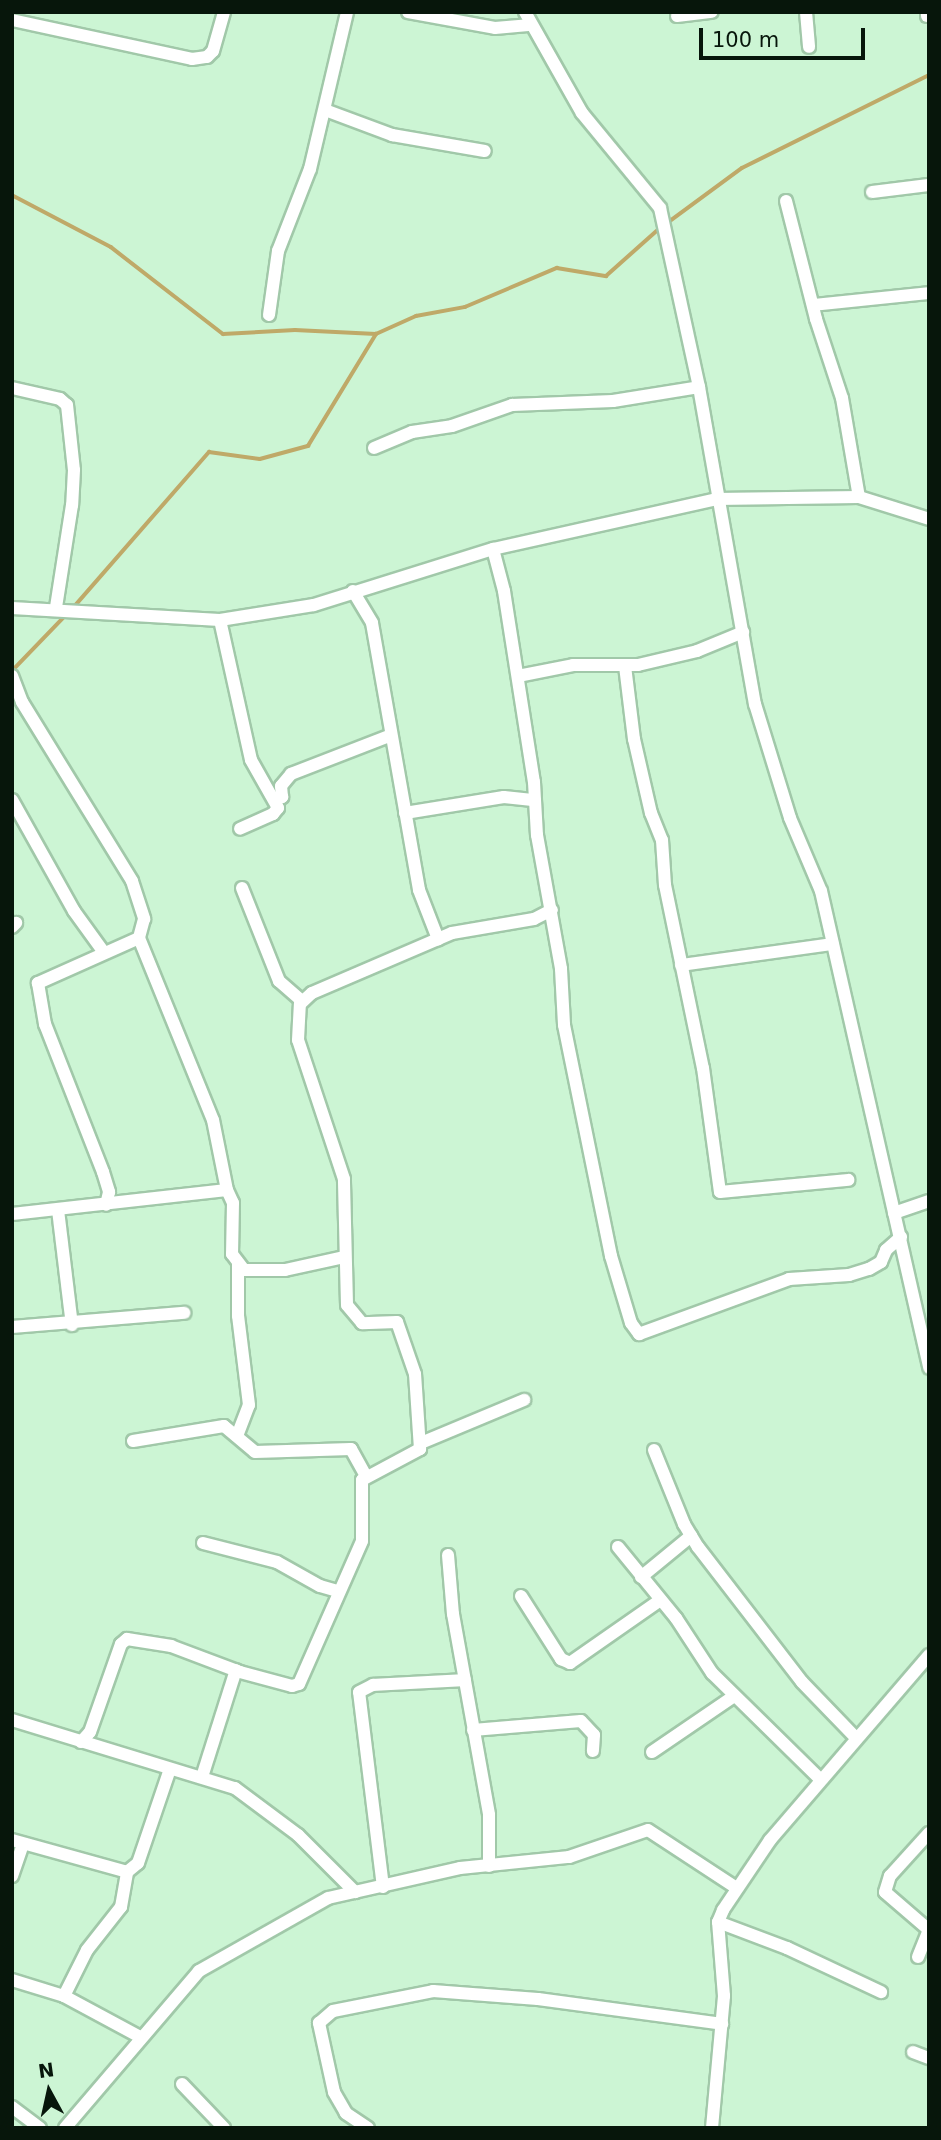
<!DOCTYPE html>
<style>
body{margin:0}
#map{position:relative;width:941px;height:2140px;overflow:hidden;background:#ccf5d4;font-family:"DejaVu Sans",sans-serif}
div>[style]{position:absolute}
.stream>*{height:3.5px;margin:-1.75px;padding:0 1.75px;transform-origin:1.75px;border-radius:1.75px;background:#bfa968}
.roads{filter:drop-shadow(2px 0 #a1c8a9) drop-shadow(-2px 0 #a1c8a9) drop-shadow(0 2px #a1c8a9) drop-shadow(0 -2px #a1c8a9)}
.minor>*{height:12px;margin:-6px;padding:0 6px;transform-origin:6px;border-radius:6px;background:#fff}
span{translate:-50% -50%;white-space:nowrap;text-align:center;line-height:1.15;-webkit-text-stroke:5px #ccf5d4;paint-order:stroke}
.frame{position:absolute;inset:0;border:14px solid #07160b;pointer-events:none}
.north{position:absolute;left:14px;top:2056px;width:70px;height:70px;-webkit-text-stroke:5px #ccf5d4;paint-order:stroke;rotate:352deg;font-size:19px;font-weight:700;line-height:28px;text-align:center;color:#07160b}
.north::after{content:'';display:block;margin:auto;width:24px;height:32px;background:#07160b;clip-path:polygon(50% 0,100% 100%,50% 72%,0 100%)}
.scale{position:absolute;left:699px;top:28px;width:166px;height:32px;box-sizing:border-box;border:4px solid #07160b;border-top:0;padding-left:9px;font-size:21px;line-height:24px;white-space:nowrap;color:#07160b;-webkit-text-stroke:5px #ccf5d4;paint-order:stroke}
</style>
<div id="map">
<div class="stream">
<i style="left:12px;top:195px;width:112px;rotate:27.7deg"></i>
<i style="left:111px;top:247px;width:142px;rotate:37.8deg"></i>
<i style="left:223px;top:334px;width:72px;rotate:-3.2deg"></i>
<i style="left:295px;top:330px;width:81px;rotate:2.8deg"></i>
<i style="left:376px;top:334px;width:44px;rotate:-24.2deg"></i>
<i style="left:416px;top:316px;width:50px;rotate:-10.4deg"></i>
<i style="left:465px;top:307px;width:100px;rotate:-23deg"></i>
<i style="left:557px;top:268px;width:50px;rotate:9.3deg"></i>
<i style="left:606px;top:276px;width:72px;rotate:-41.6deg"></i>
<i style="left:666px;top:224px;width:94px;rotate:-36.4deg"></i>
<i style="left:742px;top:168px;width:209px;rotate:-26.4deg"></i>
<i style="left:73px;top:608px;width:207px;rotate:-48.9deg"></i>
<i style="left:209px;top:452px;width:51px;rotate:7.8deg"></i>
<i style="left:260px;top:459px;width:50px;rotate:-15.2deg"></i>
<i style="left:308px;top:446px;width:131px;rotate:-58.7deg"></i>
<i style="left:12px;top:671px;width:76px;rotate:-46.1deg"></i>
</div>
<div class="roads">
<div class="minor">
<i style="left:408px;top:12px;width:88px;rotate:10.4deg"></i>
<i style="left:495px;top:28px;width:36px;rotate:-5deg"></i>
<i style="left:525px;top:12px;width:116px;rotate:60.6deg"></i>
<i style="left:582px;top:113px;width:123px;rotate:50.6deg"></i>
<i style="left:660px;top:208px;width:183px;rotate:77.7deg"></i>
<i style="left:699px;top:387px;width:322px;rotate:80deg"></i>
<i style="left:755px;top:704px;width:119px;rotate:72.9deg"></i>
<i style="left:790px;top:818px;width:79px;rotate:67deg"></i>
<i style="left:821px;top:891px;width:489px;rotate:77.2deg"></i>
<i style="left:806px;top:12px;width:35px;rotate:85deg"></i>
<i style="left:927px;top:12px;width:4px;rotate:90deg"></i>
<i style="left:677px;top:16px;width:35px;rotate:-7deg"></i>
<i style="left:12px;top:20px;width:184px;rotate:12.2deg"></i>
<i style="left:192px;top:59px;width:15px;rotate:-8deg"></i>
<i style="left:207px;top:57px;width:8px;rotate:-45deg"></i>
<i style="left:213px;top:51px;width:41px;rotate:-74.2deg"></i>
<i style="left:325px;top:110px;width:72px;rotate:20.5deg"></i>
<i style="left:392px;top:135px;width:94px;rotate:9.8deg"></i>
<i style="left:872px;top:192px;width:57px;rotate:-7deg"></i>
<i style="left:786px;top:201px;width:122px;rotate:75.7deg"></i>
<i style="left:816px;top:319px;width:83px;rotate:71.8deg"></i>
<i style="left:842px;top:398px;width:100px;rotate:80.3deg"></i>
<i style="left:813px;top:305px;width:117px;rotate:-5.9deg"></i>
<i style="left:269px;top:315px;width:65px;rotate:-82deg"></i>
<i style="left:278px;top:251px;width:88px;rotate:-68.7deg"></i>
<i style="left:310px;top:169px;width:161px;rotate:-76.7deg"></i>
<i style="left:12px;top:388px;width:49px;rotate:12.9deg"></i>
<i style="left:60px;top:399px;width:9px;rotate:41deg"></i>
<i style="left:67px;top:405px;width:65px;rotate:83.9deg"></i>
<i style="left:74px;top:470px;width:35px;rotate:93deg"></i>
<i style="left:72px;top:505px;width:103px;rotate:98.9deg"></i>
<i style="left:374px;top:448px;width:41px;rotate:-22.8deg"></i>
<i style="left:412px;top:432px;width:40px;rotate:-8.5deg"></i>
<i style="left:452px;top:426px;width:64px;rotate:-19.3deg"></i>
<i style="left:512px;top:405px;width:101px;rotate:-2.3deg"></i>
<i style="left:613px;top:401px;width:87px;rotate:-9.2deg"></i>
<i style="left:493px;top:549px;width:43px;rotate:75.3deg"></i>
<i style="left:504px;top:591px;width:193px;rotate:81.1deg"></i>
<i style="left:534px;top:782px;width:53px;rotate:86.8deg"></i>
<i style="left:537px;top:835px;width:136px;rotate:79.8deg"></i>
<i style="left:561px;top:969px;width:56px;rotate:86.9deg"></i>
<i style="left:564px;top:1025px;width:236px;rotate:78.5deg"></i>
<i style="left:611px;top:1256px;width:70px;rotate:73.4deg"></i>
<i style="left:631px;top:1323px;width:14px;rotate:54deg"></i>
<i style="left:639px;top:1334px;width:160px;rotate:-20.1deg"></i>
<i style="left:789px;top:1279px;width:60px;rotate:-3.8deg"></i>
<i style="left:849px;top:1275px;width:21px;rotate:-17deg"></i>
<i style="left:869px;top:1269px;width:14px;rotate:-30deg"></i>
<i style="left:881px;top:1262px;width:13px;rotate:-67deg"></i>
<i style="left:886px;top:1250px;width:20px;rotate:-41deg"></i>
<i style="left:353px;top:591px;width:37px;rotate:59deg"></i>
<i style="left:372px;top:623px;width:271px;rotate:80deg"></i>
<i style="left:419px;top:890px;width:53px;rotate:68.8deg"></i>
<i style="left:12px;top:608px;width:208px;rotate:3.3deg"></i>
<i style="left:220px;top:620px;width:95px;rotate:-9.1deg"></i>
<i style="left:314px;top:605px;width:188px;rotate:-17.4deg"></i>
<i style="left:493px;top:549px;width:229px;rotate:-12.6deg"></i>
<i style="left:716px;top:499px;width:143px;rotate:-0.8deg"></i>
<i style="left:859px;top:497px;width:73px;rotate:17.4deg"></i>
<i style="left:220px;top:620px;width:143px;rotate:77.5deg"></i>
<i style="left:251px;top:760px;width:55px;rotate:60.6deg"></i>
<i style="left:278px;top:808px;width:8px;rotate:130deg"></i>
<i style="left:273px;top:814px;width:36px;rotate:156deg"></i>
<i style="left:625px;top:666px;width:74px;rotate:83deg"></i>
<i style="left:634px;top:739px;width:76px;rotate:77.1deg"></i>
<i style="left:651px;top:813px;width:29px;rotate:68deg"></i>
<i style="left:662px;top:840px;width:45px;rotate:86.2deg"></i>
<i style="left:665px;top:885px;width:187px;rotate:78.3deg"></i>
<i style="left:703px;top:1068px;width:125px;rotate:82.2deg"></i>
<i style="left:720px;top:1192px;width:129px;rotate:-5.4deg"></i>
<i style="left:12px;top:676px;width:28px;rotate:69deg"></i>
<i style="left:22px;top:702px;width:210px;rotate:58.4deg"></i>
<i style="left:132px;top:881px;width:40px;rotate:72deg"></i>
<i style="left:144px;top:919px;width:20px;rotate:105deg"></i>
<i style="left:139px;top:938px;width:111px;rotate:156deg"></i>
<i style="left:38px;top:983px;width:42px;rotate:80.3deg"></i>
<i style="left:45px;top:1024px;width:159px;rotate:68.6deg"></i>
<i style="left:103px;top:1172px;width:21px;rotate:73deg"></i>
<i style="left:109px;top:1192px;width:13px;rotate:103deg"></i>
<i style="left:518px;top:676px;width:56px;rotate:-11.3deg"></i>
<i style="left:573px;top:665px;width:65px"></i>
<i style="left:638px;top:665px;width:61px;rotate:-13.3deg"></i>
<i style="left:697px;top:651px;width:50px;rotate:-22.4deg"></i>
<i style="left:12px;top:800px;width:127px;rotate:60.8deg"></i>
<i style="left:74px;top:911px;width:49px;rotate:54.1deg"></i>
<i style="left:275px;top:800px;width:8px;rotate:-23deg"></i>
<i style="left:282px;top:797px;width:11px;rotate:-95deg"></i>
<i style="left:281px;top:786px;width:16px;rotate:-50deg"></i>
<i style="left:291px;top:774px;width:105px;rotate:-21.2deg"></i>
<i style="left:405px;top:813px;width:100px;rotate:-9.2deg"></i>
<i style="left:504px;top:797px;width:31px;rotate:6deg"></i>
<i style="left:242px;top:888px;width:100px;rotate:68.3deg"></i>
<i style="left:279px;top:981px;width:30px;rotate:41deg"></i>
<i style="left:12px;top:927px;width:6px;rotate:-45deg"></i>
<i style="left:139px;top:938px;width:196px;rotate:67.9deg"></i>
<i style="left:213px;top:1120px;width:71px;rotate:78.7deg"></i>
<i style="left:681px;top:965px;width:153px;rotate:-7.9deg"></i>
<i style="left:58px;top:1210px;width:116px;rotate:83.1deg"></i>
<i style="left:894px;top:1213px;width:37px;rotate:-19deg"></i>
<i style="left:12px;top:1214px;width:216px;rotate:-6.4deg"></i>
<i style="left:227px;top:1190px;width:14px;rotate:65deg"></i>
<i style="left:233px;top:1203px;width:51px;rotate:91.1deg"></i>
<i style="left:232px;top:1254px;width:20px;rotate:53deg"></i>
<i style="left:244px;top:1270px;width:41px"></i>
<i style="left:285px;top:1270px;width:60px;rotate:-12.4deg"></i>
<i style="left:12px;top:1327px;width:173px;rotate:-4.7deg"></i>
<i style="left:237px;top:1436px;width:33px;rotate:-69deg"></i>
<i style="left:249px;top:1405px;width:90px;rotate:-97deg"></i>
<i style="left:238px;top:1316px;width:52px;rotate:-90deg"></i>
<i style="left:133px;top:1441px;width:92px;rotate:-9.4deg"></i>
<i style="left:224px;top:1426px;width:40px;rotate:40deg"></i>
<i style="left:255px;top:1452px;width:96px;rotate:-1.8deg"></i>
<i style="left:351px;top:1449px;width:31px;rotate:61deg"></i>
<i style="left:421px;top:1443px;width:112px;rotate:-22.7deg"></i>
<i style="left:654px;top:1450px;width:80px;rotate:67.9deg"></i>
<i style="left:684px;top:1524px;width:27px;rotate:59deg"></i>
<i style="left:698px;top:1547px;width:170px;rotate:52.4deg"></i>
<i style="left:802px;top:1682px;width:78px;rotate:46deg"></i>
<i style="left:203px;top:1543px;width:76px;rotate:14.4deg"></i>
<i style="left:277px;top:1562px;width:49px;rotate:29.2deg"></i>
<i style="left:320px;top:1586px;width:19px;rotate:16deg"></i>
<i style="left:618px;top:1547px;width:92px;rotate:50.8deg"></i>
<i style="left:676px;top:1618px;width:66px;rotate:56.8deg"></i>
<i style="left:712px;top:1673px;width:151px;rotate:44.5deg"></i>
<i style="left:448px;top:1555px;width:59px;rotate:85.2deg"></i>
<i style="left:453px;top:1614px;width:204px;rotate:79.8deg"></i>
<i style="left:489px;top:1815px;width:51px;rotate:90deg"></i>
<i style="left:641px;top:1577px;width:65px;rotate:-39.4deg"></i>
<i style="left:521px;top:1596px;width:75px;rotate:57.6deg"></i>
<i style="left:561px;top:1659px;width:10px;rotate:24deg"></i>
<i style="left:570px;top:1663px;width:108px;rotate:-34.9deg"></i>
<i style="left:12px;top:1720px;width:233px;rotate:17deg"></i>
<i style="left:235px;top:1788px;width:79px;rotate:36.7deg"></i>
<i style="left:298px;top:1835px;width:81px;rotate:45deg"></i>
<i style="left:473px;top:1730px;width:108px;rotate:-4.8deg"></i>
<i style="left:581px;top:1721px;width:19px;rotate:47deg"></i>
<i style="left:594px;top:1735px;width:16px;rotate:94deg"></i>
<i style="left:81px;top:1742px;width:13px;rotate:-48deg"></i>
<i style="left:90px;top:1732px;width:93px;rotate:-70.6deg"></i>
<i style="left:121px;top:1644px;width:8px;rotate:-40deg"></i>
<i style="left:127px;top:1639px;width:45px;rotate:9deg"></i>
<i style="left:171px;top:1646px;width:74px;rotate:20.6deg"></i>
<i style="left:240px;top:1672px;width:54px;rotate:15.1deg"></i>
<i style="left:292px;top:1686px;width:7px;rotate:-16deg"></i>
<i style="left:299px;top:1684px;width:156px;rotate:-66.2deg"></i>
<i style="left:362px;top:1541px;width:61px;rotate:-90deg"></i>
<i style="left:362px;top:1480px;width:66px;rotate:-28.1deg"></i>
<i style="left:420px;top:1449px;width:75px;rotate:-93.8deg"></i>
<i style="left:415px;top:1374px;width:55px;rotate:-109.1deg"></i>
<i style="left:397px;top:1322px;width:35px;rotate:178deg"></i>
<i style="left:362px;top:1323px;width:23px;rotate:-130deg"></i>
<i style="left:347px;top:1305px;width:126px;rotate:-91.4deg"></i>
<i style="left:344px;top:1179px;width:146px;rotate:-108.3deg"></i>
<i style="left:298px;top:1040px;width:36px;rotate:-87deg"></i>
<i style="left:300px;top:1004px;width:16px;rotate:-43deg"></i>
<i style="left:312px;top:993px;width:152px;rotate:-23.2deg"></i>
<i style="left:452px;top:933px;width:83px;rotate:-9.7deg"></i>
<i style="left:534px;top:919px;width:20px;rotate:-27deg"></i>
<i style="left:652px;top:1752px;width:99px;rotate:-34.3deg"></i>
<i style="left:202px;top:1777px;width:112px;rotate:-72.4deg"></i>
<i style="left:12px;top:1840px;width:119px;rotate:15.5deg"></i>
<i style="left:127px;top:1872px;width:14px;rotate:-39deg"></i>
<i style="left:138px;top:1863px;width:99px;rotate:-71.2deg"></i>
<i style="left:12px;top:1876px;width:34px;rotate:-71deg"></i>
<i style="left:383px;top:1887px;width:196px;rotate:-97deg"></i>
<i style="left:359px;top:1692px;width:16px;rotate:-27deg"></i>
<i style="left:373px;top:1685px;width:92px;rotate:-3.1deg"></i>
<i style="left:718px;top:1922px;width:74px;rotate:20.6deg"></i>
<i style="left:787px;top:1948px;width:104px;rotate:25.1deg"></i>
<i style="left:918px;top:1957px;width:29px;rotate:-68deg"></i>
<i style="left:929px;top:1930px;width:58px;rotate:-139.2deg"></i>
<i style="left:885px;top:1892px;width:17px;rotate:-73deg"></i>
<i style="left:890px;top:1876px;width:58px;rotate:-47.8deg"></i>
<i style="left:12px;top:1980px;width:54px;rotate:17.1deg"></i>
<i style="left:64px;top:1996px;width:86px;rotate:28.3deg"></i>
<i style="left:64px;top:1996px;width:51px;rotate:-63.4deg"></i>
<i style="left:87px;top:1950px;width:55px;rotate:-51.7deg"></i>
<i style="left:121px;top:1907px;width:36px;rotate:-80deg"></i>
<i style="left:913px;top:2052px;width:17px;rotate:21deg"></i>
<i style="left:182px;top:2084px;width:61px;rotate:46.3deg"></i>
<i style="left:12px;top:2107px;width:35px;rotate:37deg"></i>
<i style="left:65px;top:2128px;width:206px;rotate:-49.5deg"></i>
<i style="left:199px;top:1971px;width:148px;rotate:-29.5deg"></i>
<i style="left:328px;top:1898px;width:135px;rotate:-12.8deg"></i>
<i style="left:460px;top:1868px;width:110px;rotate:-5.8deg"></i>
<i style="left:569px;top:1857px;width:83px;rotate:-18.9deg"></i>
<i style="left:648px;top:1830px;width:104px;rotate:33.2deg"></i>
<i style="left:368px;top:2128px;width:27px;rotate:-146deg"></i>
<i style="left:346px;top:2113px;width:24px;rotate:-120deg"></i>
<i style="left:334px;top:2092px;width:71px;rotate:-102.3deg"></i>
<i style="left:319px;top:2023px;width:18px;rotate:-41deg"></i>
<i style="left:333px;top:2011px;width:102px;rotate:-11.3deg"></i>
<i style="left:433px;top:1991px;width:105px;rotate:4.4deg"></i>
<i style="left:538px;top:1999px;width:186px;rotate:7.7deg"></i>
<i style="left:712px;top:2128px;width:133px;rotate:-84.8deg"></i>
<i style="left:724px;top:1996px;width:74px;rotate:-94.6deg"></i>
<i style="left:718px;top:1922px;width:13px;rotate:-67deg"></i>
<i style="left:723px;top:1910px;width:84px;rotate:-56.1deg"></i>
<i style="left:770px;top:1840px;width:244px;rotate:-49.3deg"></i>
</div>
</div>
<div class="frame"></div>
<div class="north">N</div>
<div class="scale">100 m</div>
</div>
